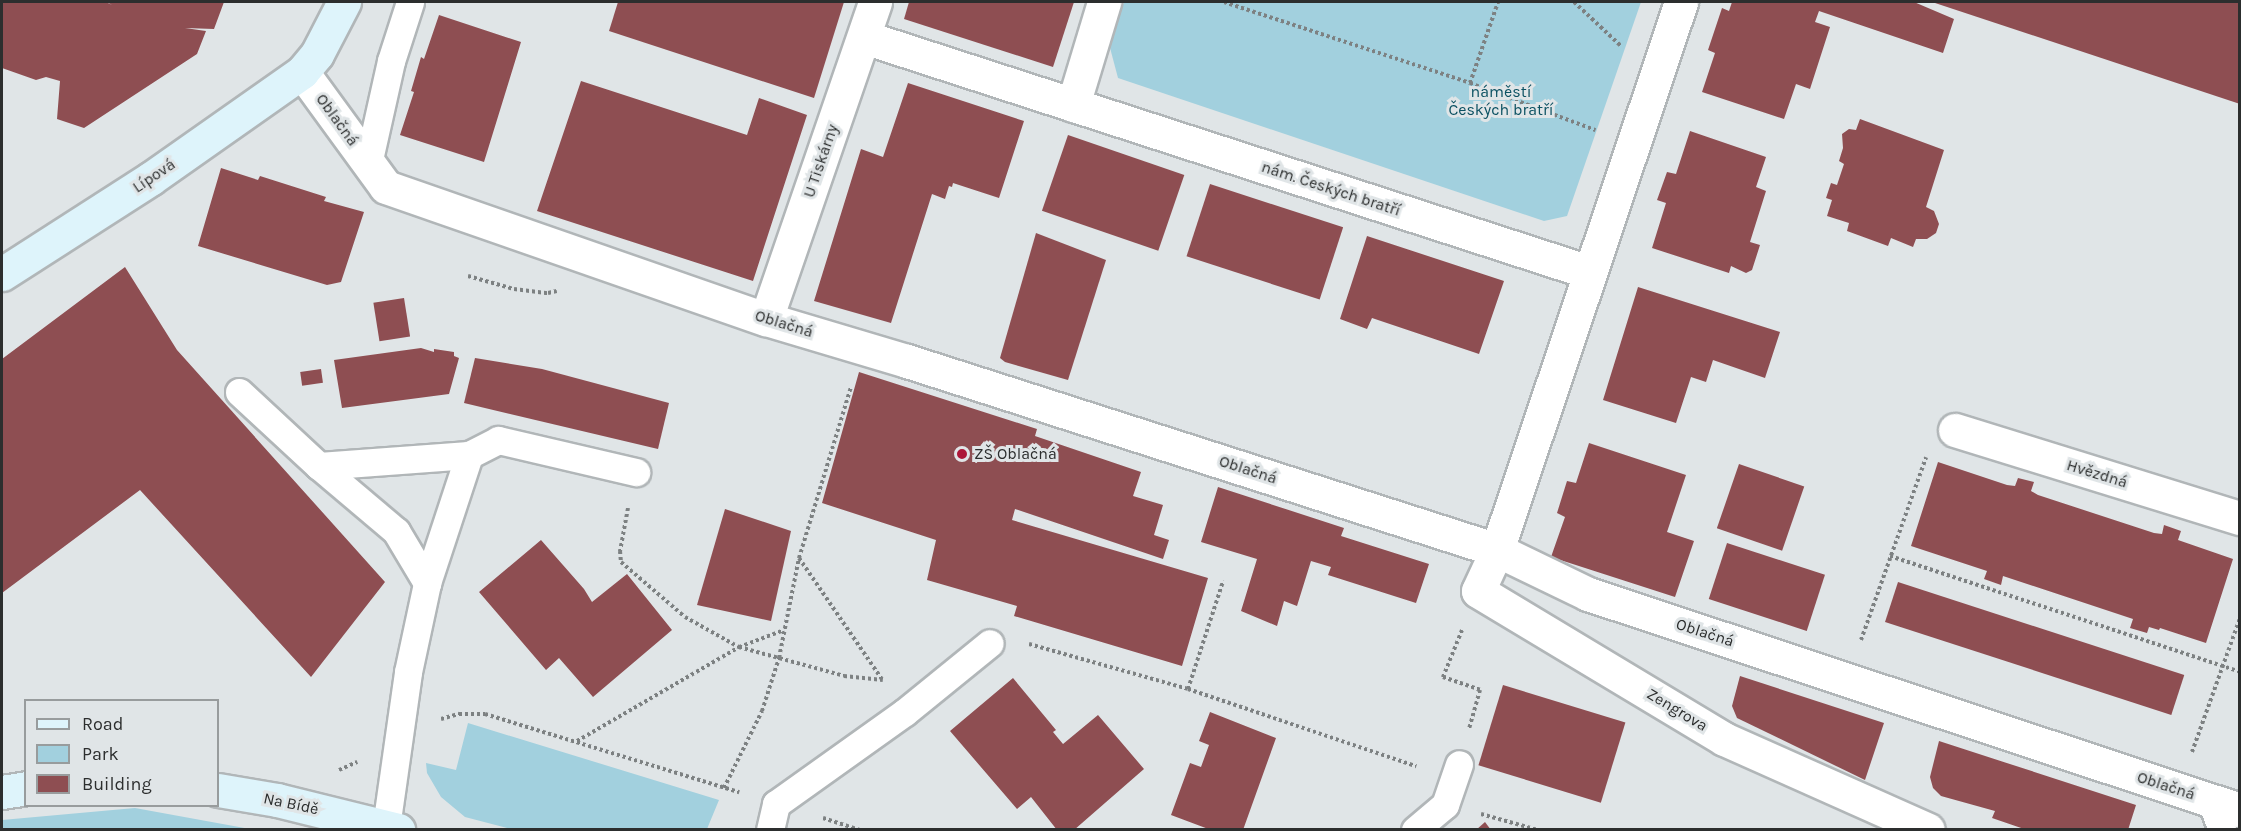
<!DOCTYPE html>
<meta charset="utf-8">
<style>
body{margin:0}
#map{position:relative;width:2241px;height:831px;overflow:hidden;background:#e0e5e7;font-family:Karla,sans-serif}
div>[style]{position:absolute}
.green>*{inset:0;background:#a2d0de}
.building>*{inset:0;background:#8e4e52;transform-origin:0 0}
.path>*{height:4px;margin-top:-2px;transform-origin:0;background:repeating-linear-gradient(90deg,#7d8182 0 3px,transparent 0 6px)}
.roads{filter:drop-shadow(2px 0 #b1b6b8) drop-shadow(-2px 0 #b1b6b8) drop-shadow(0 2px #b1b6b8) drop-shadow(0 -2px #b1b6b8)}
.lane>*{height:27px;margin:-13.5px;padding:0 13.5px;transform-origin:13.5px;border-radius:13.5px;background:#fff}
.street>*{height:33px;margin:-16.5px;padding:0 16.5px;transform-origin:16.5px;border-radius:16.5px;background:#fff}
.secondary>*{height:33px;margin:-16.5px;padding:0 16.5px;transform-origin:16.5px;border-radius:16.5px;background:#def4fb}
.dots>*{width:16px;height:16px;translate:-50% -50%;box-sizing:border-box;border:3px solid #e0e5e7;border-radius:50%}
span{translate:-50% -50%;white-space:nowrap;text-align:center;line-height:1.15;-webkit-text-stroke:6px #e0e5e7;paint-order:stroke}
.park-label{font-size:16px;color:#0b5162}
.street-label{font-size:16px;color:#2c2e2e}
.poi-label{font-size:16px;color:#2c2e2e}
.left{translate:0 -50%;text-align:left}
.frame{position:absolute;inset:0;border:3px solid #2c2e2e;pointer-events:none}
.legend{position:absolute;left:24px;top:699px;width:195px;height:108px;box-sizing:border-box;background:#e0e5e7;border:2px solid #989c9d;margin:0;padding:8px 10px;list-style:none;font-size:18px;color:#2c2e2e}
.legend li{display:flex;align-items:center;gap:12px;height:30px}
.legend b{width:30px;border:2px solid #989c9d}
</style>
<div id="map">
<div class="green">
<i style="clip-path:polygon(1124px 2px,1641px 2px,1567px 216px,1544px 221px,1118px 78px,1109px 44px)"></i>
<i style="clip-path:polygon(468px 723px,719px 800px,707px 829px,515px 830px,465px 817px,441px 797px,427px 773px,426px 763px,456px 770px)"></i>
<i style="clip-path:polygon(135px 808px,250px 829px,4px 830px,2px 827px,2px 820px)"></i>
</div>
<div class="building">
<i style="clip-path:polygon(2px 2px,106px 2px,112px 5px,107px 2px,224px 2px,214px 29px,185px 28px,206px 31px,197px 54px,84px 128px,57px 119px,60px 81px,46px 77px,36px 80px,2px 68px)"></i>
<i style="clip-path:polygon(618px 2px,844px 2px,814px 98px,609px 31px)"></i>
<i style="clip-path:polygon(909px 2px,1074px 2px,1053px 67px,904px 19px)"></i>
<i style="clip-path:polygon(1732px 2px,1914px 2px,1954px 19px,1943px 53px,1819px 11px,1815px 22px,1830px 27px,1810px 89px,1796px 84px,1784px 119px,1702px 92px,1715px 53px,1708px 50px,1722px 8px,1729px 11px)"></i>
<i style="clip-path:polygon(1932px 2px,2240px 2px,2240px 104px)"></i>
<i style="clip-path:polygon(439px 15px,521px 42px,484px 162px,400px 135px,414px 92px,411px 91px,421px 57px,424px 59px)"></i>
<i style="clip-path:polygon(581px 81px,747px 135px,759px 98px,807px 115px,753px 281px,537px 211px)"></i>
<i style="clip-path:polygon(908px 83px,1024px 121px,999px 198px,953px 183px,952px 187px,949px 186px,945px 199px,932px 194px,891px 323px,814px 301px,861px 149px,883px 157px)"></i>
<i style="clip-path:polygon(1860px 119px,1944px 150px,1926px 207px,1934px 211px,1939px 224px,1936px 233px,1927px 239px,1916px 239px,1913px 247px,1891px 238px,1888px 246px,1847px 231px,1849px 223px,1827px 216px,1832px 200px,1826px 198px,1831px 183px,1837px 185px,1844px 164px,1839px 161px,1843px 148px,1842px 134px,1849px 129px,1856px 130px)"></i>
<i style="clip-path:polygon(1690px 131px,1766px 157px,1756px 187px,1766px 191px,1750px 242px,1760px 245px,1752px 270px,1746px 273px,1731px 266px,1729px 273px,1652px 248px,1666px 203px,1657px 200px,1667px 172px,1676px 174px)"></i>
<i style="left:1068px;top:135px;width:123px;height:80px;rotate:19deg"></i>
<i style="clip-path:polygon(221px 168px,258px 180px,260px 176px,326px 197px,324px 201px,364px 212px,341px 282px,327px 285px,198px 246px)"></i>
<i style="left:1210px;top:184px;width:140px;height:76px;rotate:18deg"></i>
<i style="clip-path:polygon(1036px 233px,1106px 260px,1068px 380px,1005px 362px,1000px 358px)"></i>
<i style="clip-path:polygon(1367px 236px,1504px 281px,1479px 354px,1372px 318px,1367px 329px,1340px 319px)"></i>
<i style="clip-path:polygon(125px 267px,177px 350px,385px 582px,311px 677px,140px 490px,2px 593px,2px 359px)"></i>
<i style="clip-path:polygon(1638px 287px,1780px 332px,1765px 378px,1713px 360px,1706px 382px,1691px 377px,1676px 423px,1603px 400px)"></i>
<i style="left:404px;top:298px;width:39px;height:31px;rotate:81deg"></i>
<i style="clip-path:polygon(421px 348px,434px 352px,434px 349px,454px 352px,454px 356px,459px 358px,449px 394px,342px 408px,334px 360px)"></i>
<i style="clip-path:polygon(475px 358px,542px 369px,669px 403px,658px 449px,464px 403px)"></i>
<i style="left:321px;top:369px;width:14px;height:21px;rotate:82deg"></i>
<i style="clip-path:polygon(859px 372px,1037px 429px,1035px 436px,1141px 472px,1133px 496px,1163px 505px,1154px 535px,1169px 540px,1163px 559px,1015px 509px,1012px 520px,1208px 578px,1182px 666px,1014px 616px,1017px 606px,927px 580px,936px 540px,822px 503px)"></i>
<i style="clip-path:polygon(1589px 443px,1686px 475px,1667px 532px,1694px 541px,1675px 597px,1551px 557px,1565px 517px,1557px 513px,1567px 481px,1576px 483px)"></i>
<i style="clip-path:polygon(1938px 462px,2007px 485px,2015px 486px,2018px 478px,2034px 482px,2031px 491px,2038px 495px,2154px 533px,2162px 534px,2164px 525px,2181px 531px,2178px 540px,2233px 559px,2206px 643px,2160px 628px,2159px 630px,2149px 627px,2147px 633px,2130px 628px,2133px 619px,2003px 576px,2001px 585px,1984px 579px,1987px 571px,1911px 546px)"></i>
<i style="left:1739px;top:464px;width:69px;height:68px;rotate:19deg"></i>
<i style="clip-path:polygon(1218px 487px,1344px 528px,1341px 536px,1429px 564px,1416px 603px,1328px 575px,1331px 567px,1311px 561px,1297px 606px,1284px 601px,1277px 626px,1241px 611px,1257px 559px,1201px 542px)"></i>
<i style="clip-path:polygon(725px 509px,791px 531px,771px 621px,697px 605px)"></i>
<i style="clip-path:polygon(541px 540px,584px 589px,592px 602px,627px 574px,672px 630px,593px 697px,559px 658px,546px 670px,479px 592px)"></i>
<i style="left:1727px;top:543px;width:103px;height:59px;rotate:18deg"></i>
<i style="left:1898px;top:582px;width:301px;height:42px;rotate:18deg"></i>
<i style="clip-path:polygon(1740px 676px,1884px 723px,1865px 780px,1737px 718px,1732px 706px)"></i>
<i style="clip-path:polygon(1013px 678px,1056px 730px,1053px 732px,1063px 744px,1098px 715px,1144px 769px,1074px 830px,1057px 830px,1031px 797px,1017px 809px,950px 731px)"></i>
<i style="left:1503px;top:685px;width:128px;height:84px;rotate:17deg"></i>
<i style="clip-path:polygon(1210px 712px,1276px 738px,1243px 830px,1211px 830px,1171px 815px,1190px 763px,1201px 767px,1209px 745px,1199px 741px)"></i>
<i style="clip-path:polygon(1939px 741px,2136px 805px,2128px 830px,2027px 830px,1992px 818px,1995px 811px,1941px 796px,1933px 788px,1930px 777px)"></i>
<i style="clip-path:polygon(1485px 822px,1491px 830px,1476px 830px)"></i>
</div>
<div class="path">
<i style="left:1224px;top:2px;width:259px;rotate:18.2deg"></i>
<i style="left:1470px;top:83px;width:134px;rotate:20.6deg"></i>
<i style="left:1574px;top:2px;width:64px;rotate:43.1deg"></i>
<i style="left:1470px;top:83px;width:86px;rotate:-70.9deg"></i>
<i style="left:468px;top:276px;width:48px;rotate:15.8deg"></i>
<i style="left:514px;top:289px;width:34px;rotate:7deg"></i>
<i style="left:548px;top:293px;width:9px;rotate:-13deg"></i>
<i style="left:628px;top:508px;width:44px;rotate:100.5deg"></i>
<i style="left:620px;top:551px;width:11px;rotate:85deg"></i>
<i style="left:621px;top:562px;width:84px;rotate:40.7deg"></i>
<i style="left:685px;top:617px;width:62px;rotate:29.1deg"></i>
<i style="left:739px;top:647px;width:109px;rotate:15.4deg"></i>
<i style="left:844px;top:676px;width:39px;rotate:6deg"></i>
<i style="left:1890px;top:556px;width:369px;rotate:18.3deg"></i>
<i style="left:799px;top:558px;width:147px;rotate:55.6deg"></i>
<i style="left:1462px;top:630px;width:51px;rotate:112deg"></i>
<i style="left:1443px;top:677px;width:39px;rotate:19deg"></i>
<i style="left:1480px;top:690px;width:41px;rotate:105.8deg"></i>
<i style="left:1861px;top:640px;width:194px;rotate:-70.4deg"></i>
<i style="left:1029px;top:644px;width:165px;rotate:15.8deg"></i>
<i style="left:1188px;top:689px;width:241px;rotate:18.7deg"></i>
<i style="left:1188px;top:689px;width:114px;rotate:-72deg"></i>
<i style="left:441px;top:719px;width:19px;rotate:-16deg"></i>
<i style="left:459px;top:714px;width:26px"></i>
<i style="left:485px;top:714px;width:266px;rotate:17.1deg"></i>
<i style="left:577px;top:741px;width:187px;rotate:-30.1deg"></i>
<i style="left:739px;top:647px;width:48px;rotate:-20.7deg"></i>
<i style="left:2192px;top:752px;width:142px;rotate:-70.3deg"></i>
<i style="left:339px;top:770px;width:20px;rotate:-24deg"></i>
<i style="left:724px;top:788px;width:86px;rotate:-63.7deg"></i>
<i style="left:762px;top:711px;width:56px;rotate:-72.2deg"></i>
<i style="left:779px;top:658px;width:102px;rotate:-78.7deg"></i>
<i style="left:799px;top:558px;width:179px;rotate:-73.1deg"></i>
<i style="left:1481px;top:814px;width:59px;rotate:15.7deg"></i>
<i style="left:823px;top:818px;width:40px;rotate:18deg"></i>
</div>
<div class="roads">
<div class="lane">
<i style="left:368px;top:164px;width:106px;rotate:-77.4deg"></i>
<i style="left:391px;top:61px;width:62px;rotate:-72.1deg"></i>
<i style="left:239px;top:392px;width:109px;rotate:42.8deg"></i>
<i style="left:319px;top:466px;width:101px;rotate:40.2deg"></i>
<i style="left:396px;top:531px;width:61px;rotate:59.2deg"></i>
<i style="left:319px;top:466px;width:150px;rotate:-4.2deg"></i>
<i style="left:469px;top:455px;width:33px;rotate:-27deg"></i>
<i style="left:498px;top:440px;width:142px;rotate:13.1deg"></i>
<i style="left:2211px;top:801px;width:31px;rotate:69deg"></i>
<i style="left:386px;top:827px;width:157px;rotate:-81.9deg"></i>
<i style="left:408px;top:672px;width:91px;rotate:-77.9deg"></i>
<i style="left:427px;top:583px;width:135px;rotate:-71.8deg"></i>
<i style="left:770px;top:830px;width:27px;rotate:-77deg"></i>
<i style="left:776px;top:804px;width:158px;rotate:-35.5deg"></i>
<i style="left:905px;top:712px;width:109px;rotate:-39.1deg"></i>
<i style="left:1415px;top:830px;width:39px;rotate:-40deg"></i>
<i style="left:1445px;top:805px;width:43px;rotate:-71.1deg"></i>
</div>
<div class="street">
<i style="left:1681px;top:2px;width:578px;rotate:108.56deg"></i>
<i style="left:1497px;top:550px;width:45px;rotate:114.9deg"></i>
<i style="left:1478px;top:591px;width:287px;rotate:31deg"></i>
<i style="left:1724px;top:739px;width:223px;rotate:24deg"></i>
<i style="left:864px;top:37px;width:762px;rotate:17.96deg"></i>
<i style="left:302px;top:72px;width:142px;rotate:53.9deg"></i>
<i style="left:386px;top:187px;width:402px;rotate:19.2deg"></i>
<i style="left:766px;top:319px;width:147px;rotate:16.6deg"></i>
<i style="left:907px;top:361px;width:620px;rotate:17.76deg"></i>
<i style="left:1497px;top:550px;width:101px;rotate:25.8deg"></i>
<i style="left:1588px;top:594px;width:687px;rotate:18.33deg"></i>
<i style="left:1073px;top:105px;width:108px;rotate:-73.2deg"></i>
<i style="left:766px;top:319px;width:335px;rotate:-71deg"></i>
<i style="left:1955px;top:430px;width:298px;rotate:17.2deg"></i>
</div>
<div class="secondary">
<i style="left:2px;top:274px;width:176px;rotate:-32.7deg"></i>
<i style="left:150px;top:179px;width:186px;rotate:-35.1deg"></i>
<i style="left:302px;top:72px;width:23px;rotate:-50deg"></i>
<i style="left:317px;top:54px;width:59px;rotate:-62.6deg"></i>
<i style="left:218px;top:790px;width:60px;rotate:9.6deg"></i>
<i style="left:277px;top:800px;width:125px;rotate:13.9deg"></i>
<i style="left:2px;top:792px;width:24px;rotate:-9deg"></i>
</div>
</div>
<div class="dots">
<i style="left:962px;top:454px;background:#ac1738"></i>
</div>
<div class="park-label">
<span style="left:1501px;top:101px">náměstí<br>Českých bratří</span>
</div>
<div class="street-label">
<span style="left:337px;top:120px;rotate:54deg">Oblačná</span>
<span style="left:821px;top:161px;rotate:-71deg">U Tiskárny</span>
<span style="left:154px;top:176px;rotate:-34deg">Lípová</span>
<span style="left:1331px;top:189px;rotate:18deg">nám. Českých bratří</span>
<span style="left:784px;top:324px;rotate:17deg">Oblačná</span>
<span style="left:1248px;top:470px;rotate:18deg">Oblačná</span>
<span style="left:2097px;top:474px;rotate:17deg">Hvězdná</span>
<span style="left:1705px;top:633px;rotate:18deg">Oblačná</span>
<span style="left:1677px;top:710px;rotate:31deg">Zengrova</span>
<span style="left:2166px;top:786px;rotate:18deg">Oblačná</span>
<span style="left:291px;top:804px;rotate:12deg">Na Bídě</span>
</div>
<div class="poi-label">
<span class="left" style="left:974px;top:454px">ZŠ Oblačná</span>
</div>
<div class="frame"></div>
<ul class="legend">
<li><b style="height:8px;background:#def4fb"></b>Road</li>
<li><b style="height:16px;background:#a2d0de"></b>Park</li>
<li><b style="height:16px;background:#8e4e52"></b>Building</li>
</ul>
</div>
